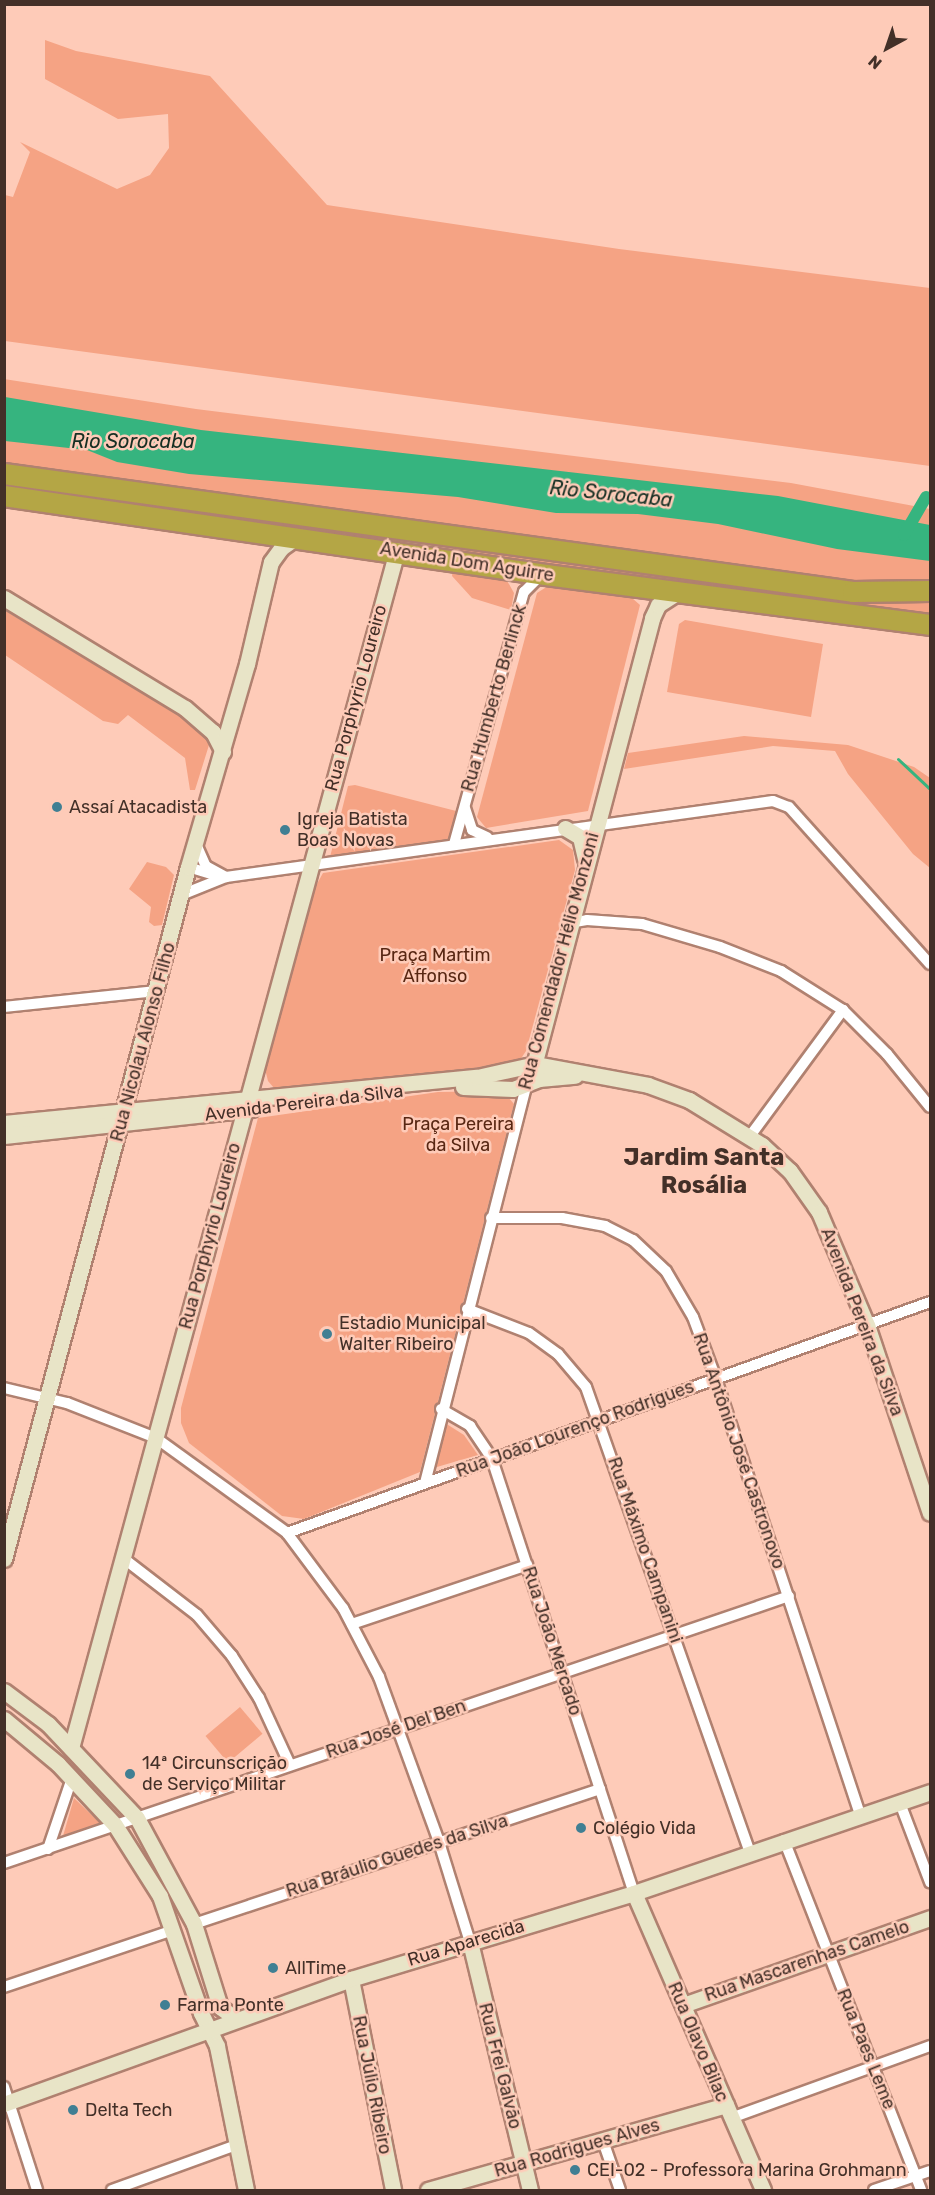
<!DOCTYPE html>
<meta charset="utf-8">
<style>
body{margin:0}
#map{position:relative;width:935px;height:2195px;overflow:hidden;background:#fecbb8;font-family:Rubik,sans-serif}
div>[style]{position:absolute}
.green>*{inset:0;background:#f5a384;transform-origin:0 0}
.water>*{inset:0;background:#36b47f}
.stream>*{height:3px;margin:-1.5px;padding:0 1.5px;transform-origin:1.5px;border-radius:1.5px;background:#36b47f}
.canal>*{height:12px;margin:-6px;padding:0 6px;transform-origin:6px;border-radius:6px;background:#36b47f}
.roads{filter:drop-shadow(2px 0 #b08170) drop-shadow(-2px 0 #b08170) drop-shadow(0 2px #b08170) drop-shadow(0 -2px #b08170)}
.street>*{height:10px;margin:-5px;padding:0 5px;transform-origin:5px;border-radius:5px;background:#fff}
.secondary>*{height:15px;margin:-7.5px;padding:0 7.5px;transform-origin:7.5px;border-radius:7.5px;background:#e8e4c7}
.highway>*{height:20px;margin:-10px;padding:0 10px;transform-origin:10px;border-radius:10px;background:#b4a645}
.dots>*{width:16px;height:16px;translate:-50% -50%;box-sizing:border-box;border:3px solid #fecbb8;border-radius:50%}
span{translate:-50% -50%;white-space:nowrap;text-align:center;line-height:1.15;-webkit-text-stroke:5px #fecbb8;paint-order:stroke}
.street-label{font-size:18px;color:#433028}
.poi-label{font-size:18px;color:#433028}
.left{translate:0 -50%;text-align:left}
.park-label{font-size:18px;color:#582713}
.water-label{font-size:20px;color:#162f23;font-style:italic}
.district-label{font-size:24px;color:#433028;font-weight:700}
.frame{position:absolute;inset:0;border:6px solid #433028;pointer-events:none}
.north{position:absolute;left:857px;top:18px;width:60px;height:60px;-webkit-text-stroke:4px #fecbb8;paint-order:stroke;rotate:220deg;font-size:16px;font-weight:700;line-height:24px;text-align:center;color:#433028}
.north::after{content:'';display:block;margin:auto;width:21px;height:27px;background:#433028;clip-path:polygon(50% 0,100% 100%,50% 72%,0 100%)}
</style>
<div id="map">
<div class="green">
<i style="clip-path:polygon(45px 40px,76px 51px,210px 76px,327px 205px,619px 249px,930px 288px,930px 466px,5px 341px,5px 195px,13px 197px,30px 152px,20px 142px,117px 189px,150px 175px,169px 148px,168px 114px,118px 119px,45px 79px)"></i>
<i style="clip-path:polygon(4px 379px,196px 409px,791px 483px,930px 509px,930px 584px,840px 585px,5px 468px)"></i>
<i style="left:5px;top:481px;width:404px;height:7px;rotate:8deg"></i>
<i style="clip-path:polygon(409px 544px,930px 599px,930px 619px,405px 548px)"></i>
<i style="clip-path:polygon(453px 570px,505px 577px,514px 593px,511px 610px,472px 598px,452px 576px)"></i>
<i style="clip-path:polygon(548px 586px,632px 598px,640px 605px,588px 811px,486px 828px,477px 817px,537px 593px)"></i>
<i style="clip-path:polygon(4px 610px,197px 726px,206px 736px,209px 745px,195px 790px,190px 790px,185px 758px,128px 715px,118px 724px,103px 721px,5px 655px)"></i>
<i style="clip-path:polygon(685px 620px,823px 644px,811px 717px,667px 692px,679px 624px)"></i>
<i style="clip-path:polygon(744px 736px,848px 745px,914px 767px,930px 778px,930px 868px,913px 854px,848px 774px,835px 751px,773px 746px,624px 769px,628px 753px)"></i>
<i style="clip-path:polygon(355px 785px,460px 812px,452px 841px,329px 861px,348px 786px)"></i>
<i style="clip-path:polygon(559px 840px,573px 850px,575px 870px,526px 1051px,518px 1063px,285px 1089px,274px 1088px,268px 1081px,265px 1069px,270px 1049px,313px 891px,323px 873px)"></i>
<i style="clip-path:polygon(147px 862px,166px 867px,174px 875px,162px 925px,154px 926px,149px 922px,151px 907px,129px 889px)"></i>
<i style="clip-path:polygon(503px 1091px,514px 1104px,420px 1472px,304px 1519px,282px 1516px,189px 1443px,181px 1423px,181px 1408px,258px 1118px,438px 1092px)"></i>
<i style="clip-path:polygon(445px 1423px,464px 1435px,478px 1455px,430px 1469px)"></i>
<i style="left:240px;top:1707px;width:35px;height:45px;rotate:50deg"></i>
<i style="clip-path:polygon(74px 1798px,100px 1823px,63px 1836px)"></i>
</div>
<div class="water">
<i style="clip-path:polygon(5px 397px,201px 430px,778px 496px,930px 525px,930px 561px,837px 549px,718px 524px,638px 514px,556px 513px,458px 497px,189px 474px,117px 462px,87px 450px,5px 441px)"></i>
</div>
<div class="stream">
<i style="left:898px;top:759px;width:44px;rotate:43.2deg"></i>
</div>
<div class="canal">
<i style="left:904px;top:535px;width:44px;rotate:-59.9deg"></i>
</div>
<div class="roads">
<div class="street">
<i style="left:465px;top:808px;width:23px;rotate:72deg"></i>
<i style="left:472px;top:830px;width:17px;rotate:25deg"></i>
<i style="left:196px;top:844px;width:24px;rotate:66deg"></i>
<i style="left:206px;top:866px;width:23px;rotate:29deg"></i>
<i style="left:454px;top:844px;width:262px;rotate:-74.5deg"></i>
<i style="left:524px;top:592px;width:23px;rotate:-45deg"></i>
<i style="left:188px;top:867px;width:30px;rotate:17deg"></i>
<i style="left:181px;top:895px;width:48px;rotate:-21.8deg"></i>
<i style="left:226px;top:877px;width:552px;rotate:-7.91deg"></i>
<i style="left:773px;top:801px;width:17px;rotate:21deg"></i>
<i style="left:789px;top:807px;width:211px;rotate:48.1deg"></i>
<i style="left:569px;top:923px;width:18px;rotate:-9deg"></i>
<i style="left:587px;top:920px;width:55px;rotate:4.2deg"></i>
<i style="left:642px;top:924px;width:81px;rotate:16.4deg"></i>
<i style="left:720px;top:947px;width:66px;rotate:21.5deg"></i>
<i style="left:781px;top:971px;width:73px;rotate:32.2deg"></i>
<i style="left:843px;top:1010px;width:62px;rotate:45deg"></i>
<i style="left:887px;top:1054px;width:68px;rotate:50.9deg"></i>
<i style="left:4px;top:1007px;width:153px;rotate:-6deg"></i>
<i style="left:750px;top:1136px;width:157px;rotate:-53.6deg"></i>
<i style="left:491px;top:1218px;width:71px"></i>
<i style="left:562px;top:1218px;width:44px;rotate:10.5deg"></i>
<i style="left:605px;top:1226px;width:31px;rotate:27deg"></i>
<i style="left:633px;top:1240px;width:45px;rotate:43.2deg"></i>
<i style="left:666px;top:1271px;width:53px;rotate:59.6deg"></i>
<i style="left:693px;top:1317px;width:66px;rotate:69.6deg"></i>
<i style="left:716px;top:1379px;width:461px;rotate:71.7deg"></i>
<i style="left:467px;top:1309px;width:66px;rotate:21.2deg"></i>
<i style="left:529px;top:1333px;width:36px;rotate:36deg"></i>
<i style="left:558px;top:1354px;width:43px;rotate:49.7deg"></i>
<i style="left:586px;top:1387px;width:493px;rotate:70.6deg"></i>
<i style="left:4px;top:1388px;width:65px;rotate:13.4deg"></i>
<i style="left:67px;top:1403px;width:96px;rotate:21.5deg"></i>
<i style="left:156px;top:1438px;width:162px;rotate:35.9deg"></i>
<i style="left:287px;top:1533px;width:94px;rotate:53.3deg"></i>
<i style="left:343px;top:1608px;width:78px;rotate:62.4deg"></i>
<i style="left:379px;top:1677px;width:176px;rotate:70deg"></i>
<i style="left:439px;top:1842px;width:105px;rotate:72.8deg"></i>
<i style="left:441px;top:1409px;width:34px;rotate:30deg"></i>
<i style="left:470px;top:1426px;width:40px;rotate:56deg"></i>
<i style="left:492px;top:1459px;width:457px;rotate:71.9deg"></i>
<i style="left:425px;top:1483px;width:409px;rotate:-75.7deg"></i>
<i style="left:287px;top:1533px;width:683px;rotate:-19.76deg"></i>
<i style="left:123px;top:1558px;width:93px;rotate:37.6deg"></i>
<i style="left:197px;top:1615px;width:54px;rotate:49.5deg"></i>
<i style="left:232px;top:1656px;width:50px;rotate:57.3deg"></i>
<i style="left:259px;top:1698px;width:74px;rotate:65.2deg"></i>
<i style="left:352px;top:1624px;width:185px;rotate:-18.6deg"></i>
<i style="left:900px;top:1803px;width:85px;rotate:69.2deg"></i>
<i style="left:784px;top:1840px;width:376px;rotate:68.6deg"></i>
<i style="left:48px;top:1849px;width:75px;rotate:-71.3deg"></i>
<i style="left:4px;top:1863px;width:829px;rotate:-18.78deg"></i>
<i style="left:194px;top:1924px;width:428px;rotate:-18.4deg"></i>
<i style="left:4px;top:1987px;width:178px;rotate:-18.6deg"></i>
<i style="left:4px;top:2087px;width:108px;rotate:72.2deg"></i>
<i style="left:731px;top:2118px;width:212px;rotate:-19.9deg"></i>
<i style="left:603px;top:2141px;width:52px;rotate:70.9deg"></i>
<i style="left:112px;top:2190px;width:132px;rotate:-19.9deg"></i>
<i style="left:874px;top:2190px;width:59px;rotate:-18.7deg"></i>
</div>
<div class="secondary">
<i style="left:4px;top:598px;width:212px;rotate:31.3deg"></i>
<i style="left:185px;top:708px;width:37px;rotate:41deg"></i>
<i style="left:213px;top:732px;width:22px;rotate:63deg"></i>
<i style="left:565px;top:828px;width:17px;rotate:31deg"></i>
<i style="left:580px;top:837px;width:22px;rotate:77deg"></i>
<i style="left:532px;top:1073px;width:471px;rotate:-75.2deg"></i>
<i style="left:652px;top:618px;width:14px;rotate:-65deg"></i>
<i style="left:658px;top:605px;width:24px;rotate:-33deg"></i>
<i style="left:463px;top:1087px;width:50px;rotate:2.3deg"></i>
<i style="left:513px;top:1089px;width:28px;rotate:-21deg"></i>
<i style="left:539px;top:1079px;width:36px;rotate:-5deg"></i>
<i style="left:4px;top:1123px;width:475px;rotate:-5.6deg"></i>
<i style="left:477px;top:1077px;width:60px;rotate:-12.4deg"></i>
<i style="left:536px;top:1064px;width:114px;rotate:10.6deg"></i>
<i style="left:648px;top:1085px;width:44px;rotate:20.1deg"></i>
<i style="left:689px;top:1100px;width:86px;rotate:31.7deg"></i>
<i style="left:762px;top:1145px;width:38px;rotate:43deg"></i>
<i style="left:790px;top:1171px;width:50px;rotate:54.7deg"></i>
<i style="left:819px;top:1212px;width:123px;rotate:67deg"></i>
<i style="left:867px;top:1325px;width:198px;rotate:71.5deg"></i>
<i style="left:4px;top:1136px;width:249px;rotate:-6.2deg"></i>
<i style="left:4px;top:1559px;width:716px;rotate:-75.11deg"></i>
<i style="left:188px;top:867px;width:211px;rotate:-73.8deg"></i>
<i style="left:247px;top:664px;width:105px;rotate:-76.8deg"></i>
<i style="left:271px;top:562px;width:17px;rotate:-54deg"></i>
<i style="left:281px;top:548px;width:19px;rotate:-35deg"></i>
<i style="left:4px;top:1691px;width:55px;rotate:36.9deg"></i>
<i style="left:48px;top:1724px;width:129px;rotate:46.6deg"></i>
<i style="left:137px;top:1818px;width:120px;rotate:61.7deg"></i>
<i style="left:194px;top:1924px;width:87px;rotate:72.6deg"></i>
<i style="left:220px;top:2007px;width:20px;rotate:37deg"></i>
<i style="left:4px;top:1719px;width:70px;rotate:39.8deg"></i>
<i style="left:58px;top:1764px;width:83px;rotate:46.9deg"></i>
<i style="left:115px;top:1825px;width:84px;rotate:57.6deg"></i>
<i style="left:160px;top:1896px;width:124px;rotate:70.7deg"></i>
<i style="left:201px;top:2013px;width:37px;rotate:64deg"></i>
<i style="left:217px;top:2046px;width:147px;rotate:78.6deg"></i>
<i style="left:71px;top:1748px;width:1241px;rotate:-74.77deg"></i>
<i style="left:634px;top:1893px;width:324px;rotate:66.5deg"></i>
<i style="left:470px;top:1942px;width:255px;rotate:76.4deg"></i>
<i style="left:351px;top:1979px;width:215px;rotate:78.7deg"></i>
<i style="left:683px;top:2005px;width:262px;rotate:-19.4deg"></i>
<i style="left:4px;top:2104px;width:369px;rotate:-19.8deg"></i>
<i style="left:351px;top:1979px;width:296px;rotate:-16.9deg"></i>
<i style="left:634px;top:1893px;width:313px;rotate:-18.8deg"></i>
<i style="left:428px;top:2190px;width:310px;rotate:-15.9deg"></i>
</div>
<div class="highway">
<i style="left:4px;top:474px;width:857px;rotate:7.91deg"></i>
<i style="left:853px;top:592px;width:77px;rotate:-0.7deg"></i>
<i style="left:4px;top:496px;width:548px;rotate:8.29deg"></i>
<i style="left:546px;top:575px;width:387px;rotate:7.4deg"></i>
</div>
</div>
<div class="dots">
<i style="left:57px;top:807px;background:#407f93"></i>
<i style="left:285px;top:830px;background:#407f93"></i>
<i style="left:327px;top:1334px;background:#407f93"></i>
<i style="left:130px;top:1774px;background:#407f93"></i>
<i style="left:581px;top:1828px;background:#407f93"></i>
<i style="left:273px;top:1968px;background:#407f93"></i>
<i style="left:165px;top:2005px;background:#407f93"></i>
<i style="left:73px;top:2110px;background:#407f93"></i>
<i style="left:575px;top:2170px;background:#407f93"></i>
</div>
<div class="street-label">
<span style="left:467px;top:562px;rotate:9deg">Avenida Dom Aguirre</span>
<span style="left:356px;top:698px;rotate:-75deg">Rua Porphyrio Loureiro</span>
<span style="left:494px;top:698px;rotate:-74deg">Rua Humberto Berlinck</span>
<span style="left:559px;top:961px;rotate:-75deg">Rua Comendador Hélio Monzoni</span>
<span style="left:143px;top:1042px;rotate:-75deg">Rua Nicolau Alonso Filho</span>
<span style="left:304px;top:1103px;rotate:-7deg">Avenida Pereira da Silva</span>
<span style="left:210px;top:1236px;rotate:-75deg">Rua Porphyrio Loureiro</span>
<span style="left:862px;top:1322px;rotate:69deg">Avenida Pereira da Silva</span>
<span style="left:575px;top:1429px;rotate:-20deg">Rua João Lourenço Rodrigues</span>
<span style="left:739px;top:1451px;rotate:71deg">Rua Antônio José Castronovo</span>
<span style="left:645px;top:1550px;rotate:71deg">Rua Máximo Campanini</span>
<span style="left:552px;top:1641px;rotate:72deg">Rua João Mercado</span>
<span style="left:396px;top:1729px;rotate:-19deg">Rua José Del Ben</span>
<span style="left:397px;top:1856px;rotate:-18deg">Rua Bráulio Guedes da Silva</span>
<span style="left:466px;top:1943px;rotate:-17deg">Rua Aparecida</span>
<span style="left:807px;top:1961px;rotate:-19deg">Rua Mascarenhas Camelo</span>
<span style="left:698px;top:2042px;rotate:67deg">Rua Olavo Bilac</span>
<span style="left:866px;top:2049px;rotate:68deg">Rua Paes Leme</span>
<span style="left:500px;top:2066px;rotate:76deg">Rua Frei Galvão</span>
<span style="left:372px;top:2085px;rotate:79deg">Rua Júlio Ribeiro</span>
<span style="left:577px;top:2148px;rotate:-16deg">Rua Rodrigues Alves</span>
</div>
<div class="poi-label">
<span class="left" style="left:69px;top:807px">Assaí Atacadista</span>
<span class="left" style="left:297px;top:830px">Igreja Batista<br>Boas Novas</span>
<span class="left" style="left:339px;top:1334px">Estadio Municipal<br>Walter Ribeiro</span>
<span class="left" style="left:142px;top:1774px">14ª Circunscrição<br>de Serviço Militar</span>
<span class="left" style="left:593px;top:1828px">Colégio Vida</span>
<span class="left" style="left:285px;top:1968px">AllTime</span>
<span class="left" style="left:177px;top:2005px">Farma Ponte</span>
<span class="left" style="left:85px;top:2110px">Delta Tech</span>
<span class="left" style="left:587px;top:2170px">CEI-02 - Professora Marina Grohmann</span>
</div>
<div class="park-label">
<span style="left:435px;top:966px">Praça Martim<br>Affonso</span>
<span style="left:458px;top:1135px">Praça Pereira<br>da Silva</span>
</div>
<div class="water-label">
<span style="left:133px;top:441px">Rio Sorocaba</span>
<span style="left:611px;top:494px;rotate:6deg">Rio Sorocaba</span>
</div>
<div class="district-label">
<span style="left:704px;top:1172px">Jardim Santa<br>Rosália</span>
</div>
<div class="frame"></div>
<div class="north">N</div>
</div>
